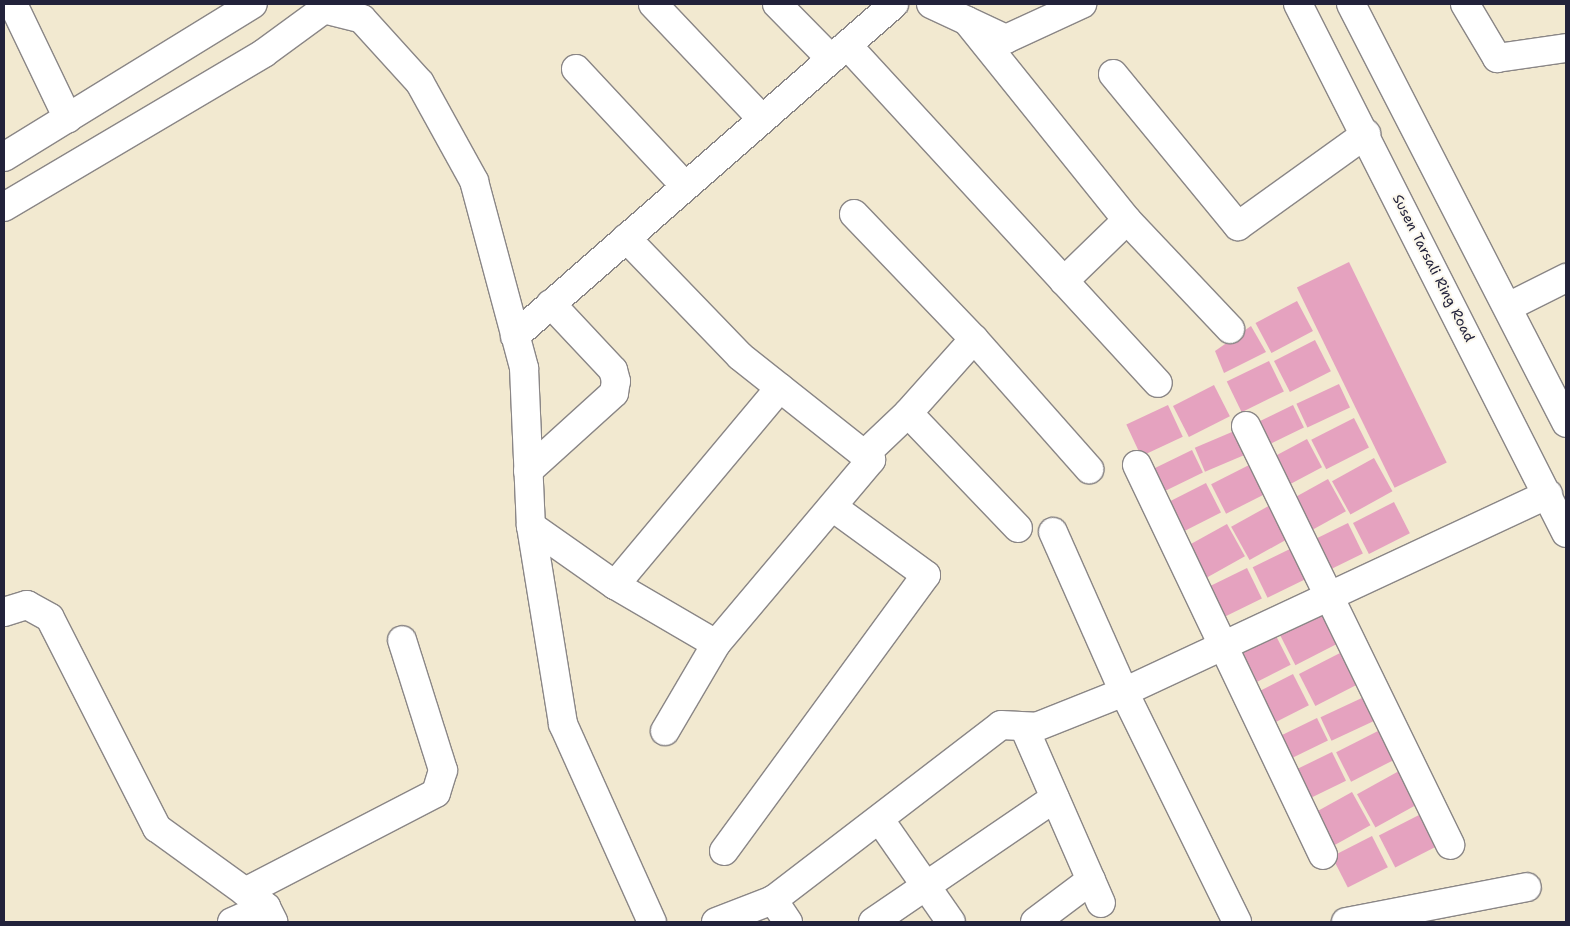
<!DOCTYPE html>
<style>
body{margin:0}
#map{position:relative;width:1570px;height:926px;overflow:hidden;background:#f2e9d0;font-family:"Shantell Sans",sans-serif}
div>[style]{position:absolute}
.building>*{inset:0;background:#e5a2bf;transform-origin:0 0}
.roads{filter:drop-shadow(1px 0 #8a8686) drop-shadow(-1px 0 #8a8686) drop-shadow(0 1px #8a8686) drop-shadow(0 -1px #8a8686)}
.minor>*{height:28px;margin:-14px;padding:0 14px;transform-origin:14px;border-radius:14px;background:#fff}
.major>*{height:28px;margin:-14px;padding:0 14px;transform-origin:14px;border-radius:14px;background:#fff}
span{translate:-50% -50%;white-space:nowrap;text-align:center;line-height:1.15;-webkit-text-stroke:4px #fbf7ec;paint-order:stroke}
.street-label{font-size:14px;color:#22223b}
.frame{position:absolute;inset:0;border:5px solid #22223b;pointer-events:none}
</style>
<div id="map">
<div class="building">
<i style="left:1349px;top:262px;width:223px;height:58px;rotate:64deg"></i>
<i style="left:1297px;top:301px;width:34px;height:47px;rotate:62deg"></i>
<i style="clip-path:polygon(1251px 326px,1266px 352px,1224px 373px,1215px 351px)"></i>
<i style="left:1315px;top:340px;width:35px;height:46px;rotate:63deg"></i>
<i style="left:1269px;top:361px;width:34px;height:47px;rotate:64deg"></i>
<i style="left:1339px;top:384px;width:26px;height:47px;rotate:65deg"></i>
<i style="left:1214px;top:385px;width:35px;height:46px;rotate:63deg"></i>
<i style="left:1168px;top:405px;width:35px;height:46px;rotate:65deg"></i>
<i style="left:1293px;top:405px;width:25px;height:48px;rotate:64deg"></i>
<i style="left:1354px;top:418px;width:33px;height:48px;rotate:63deg"></i>
<i style="left:1239px;top:429px;width:26px;height:48px;rotate:67deg"></i>
<i style="left:1307px;top:439px;width:32px;height:47px;rotate:62deg"></i>
<i style="left:1192px;top:450px;width:25px;height:48px;rotate:64deg"></i>
<i style="left:1374px;top:458px;width:38px;height:48px;rotate:61deg"></i>
<i style="left:1253px;top:463px;width:33px;height:47px;rotate:63deg"></i>
<i style="left:1328px;top:479px;width:37px;height:49px;rotate:61deg"></i>
<i style="left:1206px;top:483px;width:33px;height:47px;rotate:63deg"></i>
<i style="left:1394px;top:502px;width:35px;height:46px;rotate:63deg"></i>
<i style="left:1274px;top:503px;width:38px;height:49px;rotate:61deg"></i>
<i style="left:1348px;top:523px;width:34px;height:46px;rotate:64deg"></i>
<i style="left:1227px;top:524px;width:37px;height:48px;rotate:61deg"></i>
<i style="left:1294px;top:547px;width:34px;height:46px;rotate:64deg"></i>
<i style="left:1247px;top:568px;width:34px;height:46px;rotate:64deg"></i>
<i style="left:1320px;top:610px;width:38px;height:47px;rotate:63deg"></i>
<i style="left:1273px;top:630px;width:39px;height:48px;rotate:63deg"></i>
<i style="left:1340px;top:653px;width:36px;height:46px;rotate:63deg"></i>
<i style="left:1293px;top:674px;width:35px;height:46px;rotate:63deg"></i>
<i style="left:1364px;top:697px;width:26px;height:48px;rotate:65deg"></i>
<i style="left:1317px;top:718px;width:25px;height:48px;rotate:64deg"></i>
<i style="left:1378px;top:731px;width:33px;height:47px;rotate:63deg"></i>
<i style="left:1332px;top:752px;width:32px;height:48px;rotate:64deg"></i>
<i style="left:1399px;top:771px;width:38px;height:48px;rotate:61deg"></i>
<i style="left:1352px;top:792px;width:38px;height:48px;rotate:61deg"></i>
<i style="left:1419px;top:815px;width:36px;height:45px;rotate:63deg"></i>
<i style="left:1372px;top:836px;width:35px;height:45px;rotate:63deg"></i>
</div>
<div class="roads">
<div class="minor">
<i style="left:13px;top:4px;width:127px;rotate:64.4deg"></i>
<i style="left:653px;top:4px;width:158px;rotate:46.5deg"></i>
<i style="left:777px;top:4px;width:77px;rotate:45.5deg"></i>
<i style="left:931px;top:4px;width:83px;rotate:25deg"></i>
<i style="left:1006px;top:39px;width:84px;rotate:-24.7deg"></i>
<i style="left:1465px;top:4px;width:63px;rotate:59.3deg"></i>
<i style="left:1497px;top:58px;width:70px;rotate:-8.2deg"></i>
<i style="left:327px;top:10px;width:36px;rotate:14deg"></i>
<i style="left:362px;top:19px;width:86px;rotate:47.8deg"></i>
<i style="left:420px;top:83px;width:112px;rotate:61.1deg"></i>
<i style="left:474px;top:181px;width:194px;rotate:75deg"></i>
<i style="left:524px;top:368px;width:158px;rotate:87.5deg"></i>
<i style="left:531px;top:526px;width:201px;rotate:80.8deg"></i>
<i style="left:563px;top:724px;width:217px;rotate:65.8deg"></i>
<i style="left:967px;top:21px;width:255px;rotate:51.2deg"></i>
<i style="left:1127px;top:220px;width:88px;rotate:135.9deg"></i>
<i style="left:847px;top:45px;width:459px;rotate:47.4deg"></i>
<i style="left:576px;top:69px;width:160px;rotate:47deg"></i>
<i style="left:1113px;top:74px;width:197px;rotate:50.6deg"></i>
<i style="left:1238px;top:226px;width:158px;rotate:-35.7deg"></i>
<i style="left:4px;top:157px;width:292px;rotate:-31.6deg"></i>
<i style="left:4px;top:207px;width:302px;rotate:-30.6deg"></i>
<i style="left:264px;top:53px;width:83px;rotate:-36.2deg"></i>
<i style="left:854px;top:214px;width:173px;rotate:46.2deg"></i>
<i style="left:974px;top:339px;width:99px;rotate:131.7deg"></i>
<i style="left:1127px;top:220px;width:150px;rotate:46.6deg"></i>
<i style="left:1510px;top:306px;width:63px;rotate:-26.6deg"></i>
<i style="left:515px;top:336px;width:504px;rotate:-41.22deg"></i>
<i style="left:974px;top:339px;width:174px;rotate:48.5deg"></i>
<i style="left:1246px;top:426px;width:466px;rotate:64deg"></i>
<i style="left:865px;top:454px;width:59px;rotate:-43.6deg"></i>
<i style="left:908px;top:413px;width:159px;rotate:46.3deg"></i>
<i style="left:1137px;top:465px;width:432px;rotate:64.5deg"></i>
<i style="left:528px;top:471px;width:116px;rotate:-42.2deg"></i>
<i style="left:614px;top:393px;width:12px;rotate:-81deg"></i>
<i style="left:616px;top:381px;width:11px;rotate:-105deg"></i>
<i style="left:613px;top:370px;width:91px;rotate:-133.2deg"></i>
<i style="left:531px;top:526px;width:103px;rotate:35.1deg"></i>
<i style="left:615px;top:585px;width:117px;rotate:30.3deg"></i>
<i style="left:716px;top:644px;width:241px;rotate:-49.9deg"></i>
<i style="left:871px;top:460px;width:167px;rotate:-141.6deg"></i>
<i style="left:740px;top:356px;width:164px;rotate:-134deg"></i>
<i style="left:1053px;top:532px;width:175px;rotate:66.1deg"></i>
<i style="left:1124px;top:692px;width:256px;rotate:63.8deg"></i>
<i style="left:615px;top:585px;width:257px;rotate:-50.1deg"></i>
<i style="left:4px;top:612px;width:24px;rotate:-17deg"></i>
<i style="left:27px;top:605px;width:26px;rotate:29deg"></i>
<i style="left:50px;top:618px;width:236px;rotate:63deg"></i>
<i style="left:157px;top:828px;width:135px;rotate:35.9deg"></i>
<i style="left:1024px;top:727px;width:192px;rotate:66.4deg"></i>
<i style="left:665px;top:731px;width:101px;rotate:-59.6deg"></i>
<i style="left:880px;top:820px;width:124px;rotate:55.2deg"></i>
<i style="left:724px;top:851px;width:342px;rotate:-53.8deg"></i>
<i style="left:926px;top:575px;width:114px;rotate:-143.9deg"></i>
<i style="left:245px;top:892px;width:215px;rotate:-27.4deg"></i>
<i style="left:436px;top:793px;width:24px;rotate:-73deg"></i>
<i style="left:443px;top:770px;width:136px;rotate:-107.5deg"></i>
<i style="left:232px;top:922px;width:37px;rotate:-24deg"></i>
<i style="left:266px;top:907px;width:16px;rotate:63deg"></i>
<i style="left:716px;top:922px;width:61px;rotate:-21.1deg"></i>
<i style="left:788px;top:922px;width:27px;rotate:-124deg"></i>
<i style="left:773px;top:900px;width:287px;rotate:-37.5deg"></i>
<i style="left:1001px;top:725px;width:35px;rotate:3deg"></i>
<i style="left:1036px;top:727px;width:95px;rotate:-21.7deg"></i>
<i style="left:1124px;top:692px;width:468px;rotate:-25deg"></i>
<i style="left:873px;top:922px;width:220px;rotate:-34.3deg"></i>
<i style="left:1035px;top:922px;width:70px;rotate:-36.9deg"></i>
<i style="left:1346px;top:922px;width:184px;rotate:-10.9deg"></i>
</div>
<div class="major">
<i style="left:1298px;top:4px;width:593px;rotate:63.13deg"></i>
<i style="left:1351px;top:4px;width:471px;rotate:62.8deg"></i>
</div>
</div>
<div class="street-label">
<span style="left:1434px;top:268px;rotate:63deg">Susen Tarsali Ring Road</span>
</div>
<div class="frame"></div>
</div>
